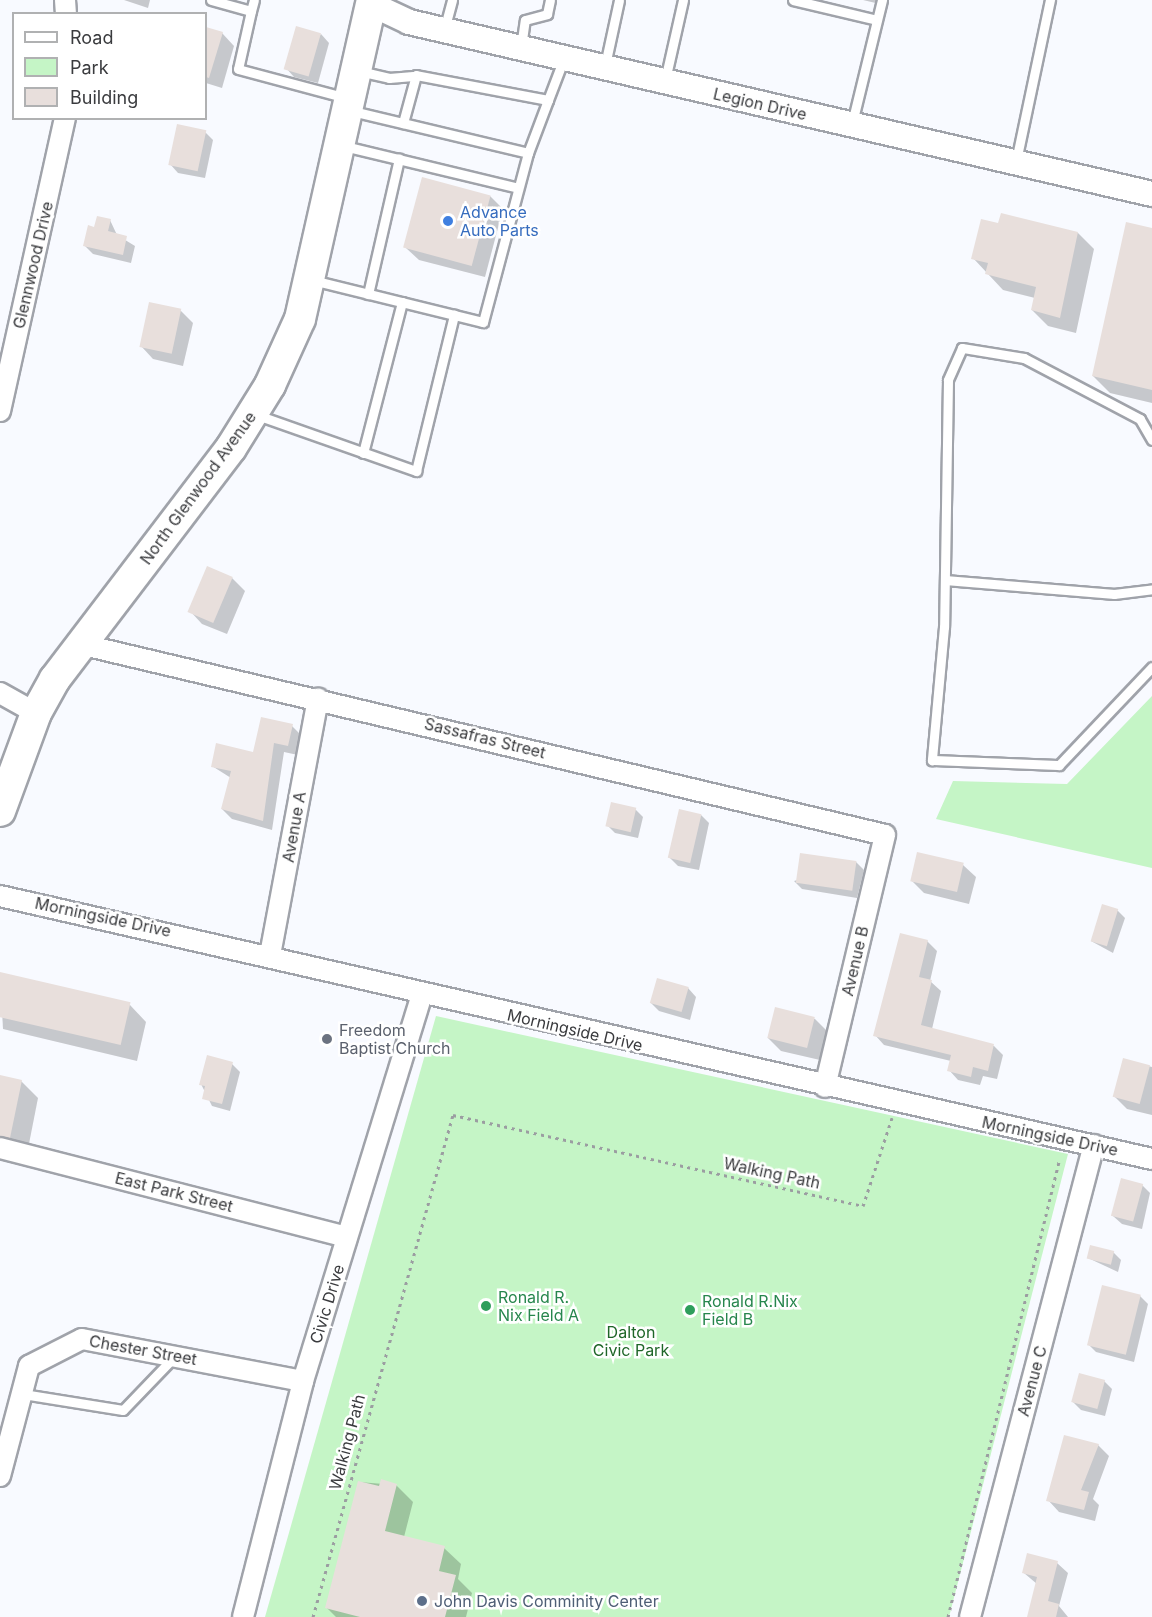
<!DOCTYPE html>
<style>
body{margin:0}
#map{position:relative;width:1152px;height:1617px;overflow:hidden;background:#f8faff;font-family:Inter,sans-serif}
div>[style]{position:absolute}
.green>*{inset:0;background:#c5f5c6}
.shadow>*{inset:0;background:#0003}
.building>*{inset:0;background:#e8dfdc;transform-origin:0 0}
.path>*{height:3px;margin-top:-1.5px;transform-origin:0;background:repeating-linear-gradient(90deg,#9b9da1 0 3px,transparent 0 7.5px)}
.roads{filter:drop-shadow(2px 0 #a0a3aa) drop-shadow(-2px 0 #a0a3aa) drop-shadow(0 2px #a0a3aa) drop-shadow(0 -2px #a0a3aa)}
.service>*{height:9px;margin:-4.5px;padding:0 4.5px;transform-origin:4.5px;border-radius:4.5px;background:#fff}
.minor>*{height:20px;margin:-10px;padding:0 10px;transform-origin:10px;border-radius:10px;background:#fff}
.tertiary>*{height:24px;margin:-12px;padding:0 12px;transform-origin:12px;border-radius:12px;background:#fff}
.primary>*{height:30px;margin:-15px;padding:0 15px;transform-origin:15px;border-radius:15px;background:#fff}
.dots>*{width:16px;height:16px;translate:-50% -50%;box-sizing:border-box;border:3px solid #fff;border-radius:50%}
span{translate:-50% -50%;white-space:nowrap;text-align:center;line-height:1.15;-webkit-text-stroke:5px #fff;paint-order:stroke}
.street-label{font-size:16px;color:#3a3b3e}
.shop-label{font-size:16px;color:#366cbe}
.left{translate:0 -50%;text-align:left}
.worship-label{font-size:16px;color:#5b616d}
.leisure-label{font-size:16px;color:#27864d}
.park-label{font-size:16px;color:#1f6628}
.service-label{font-size:16px;color:#4e5e75}
.legend{position:absolute;left:12px;top:12px;width:195px;height:108px;box-sizing:border-box;background:#fff;border:2px solid #b0b1b2;margin:0;padding:8px 10px;list-style:none;font-size:18px;color:#3a3b3e}
.legend li{display:flex;align-items:center;gap:12px;height:30px}
.legend b{width:30px;border:2px solid #b0b1b2}
</style>
<div id="map">
<div class="green">
<i style="clip-path:polygon(1152px 696px,1152px 868px,936px 819px,953px 781px,1067px 784px)"></i>
<i style="clip-path:polygon(436px 1016px,1068px 1154px,949px 1617px,265px 1617px)"></i>
</div>
<div class="shadow">
<i style="clip-path:polygon(124px 0,150px 0,148px 8px)"></i>
<i style="clip-path:polygon(863px 0,885px 0,884px 5px)"></i>
<i style="clip-path:polygon(206px 29px,222px 33px,234px 46px,222px 88px,206px 83px)"></i>
<i style="clip-path:polygon(321px 34px,329px 43px,318px 83px,294px 77px,286px 68px)"></i>
<i style="clip-path:polygon(205px 132px,213px 140px,205px 178px,178px 173px,170px 164px)"></i>
<i style="clip-path:polygon(490px 196px,503px 209px,485px 277px,419px 260px,406px 248px)"></i>
<i style="clip-path:polygon(110px 220px,117px 235px,135px 246px,131px 263px,93px 254px,85px 246px,96px 229px)"></i>
<i style="clip-path:polygon(999px 225px,1078px 233px,1094px 249px,1076px 333px,1048px 326px,1032px 310px,1035px 298px,1003px 290px,973px 258px)"></i>
<i style="clip-path:polygon(1152px 229px,1152px 403px,1110px 393px,1093px 376px)"></i>
<i style="clip-path:polygon(180px 310px,193px 323px,183px 366px,153px 359px,141px 346px)"></i>
<i style="clip-path:polygon(232px 578px,245px 591px,227px 634px,202px 624px,190px 611px)"></i>
<i style="clip-path:polygon(292px 726px,302px 736px,298px 755px,284px 752px,272px 830px,232px 819px,222px 809px,231px 778px,212px 766px,255px 753px)"></i>
<i style="clip-path:polygon(635px 809px,643px 817px,638px 838px,615px 833px,607px 825px)"></i>
<i style="clip-path:polygon(701px 815px,709px 823px,699px 870px,678px 866px,670px 858px)"></i>
<i style="clip-path:polygon(856px 862px,864px 870px,857px 898px,802px 889px,794px 881px)"></i>
<i style="clip-path:polygon(963px 865px,976px 877px,969px 904px,924px 893px,911px 880px)"></i>
<i style="clip-path:polygon(1117px 910px,1125px 918px,1113px 953px,1091px 941px)"></i>
<i style="clip-path:polygon(927px 941px,937px 951px,930px 981px,941px 991px,932px 1029px,994px 1046px,1003px 1055px,997px 1079px,983px 1076px,980px 1085px,958px 1080px,949px 1070px,951px 1061px,884px 1045px,875px 1035px)"></i>
<i style="clip-path:polygon(0 973px,130px 1005px,146px 1022px,137px 1061px,3px 1029px)"></i>
<i style="clip-path:polygon(688px 988px,696px 997px,690px 1020px,659px 1011px,651px 1003px)"></i>
<i style="clip-path:polygon(776px 1009px,815px 1019px,827px 1031px,820px 1060px,781px 1051px,768px 1038px)"></i>
<i style="clip-path:polygon(1124px 1060px,1152px 1067px,1152px 1115px,1127px 1109px,1115px 1097px)"></i>
<i style="clip-path:polygon(232px 1064px,240px 1072px,230px 1111px,212px 1106px,201px 1084px)"></i>
<i style="clip-path:polygon(0 1077px,21px 1081px,38px 1098px,27px 1154px,0 1151px)"></i>
<i style="clip-path:polygon(1142px 1185px,1150px 1193px,1142px 1229px,1122px 1224px,1113px 1216px)"></i>
<i style="clip-path:polygon(1113px 1252px,1121px 1260px,1118px 1272px,1088px 1258px)"></i>
<i style="clip-path:polygon(1140px 1296px,1148px 1304px,1134px 1362px,1096px 1352px,1088px 1344px)"></i>
<i style="clip-path:polygon(1104px 1381px,1112px 1389px,1105px 1416px,1081px 1410px,1073px 1402px)"></i>
<i style="clip-path:polygon(1098px 1445px,1109px 1456px,1093px 1499px,1099px 1505px,1095px 1521px,1059px 1512px,1048px 1500px)"></i>
<i style="clip-path:polygon(359px 1482px,396px 1485px,413px 1502px,404px 1537px,444px 1548px,461px 1564px,458px 1579px,472px 1593px,466px 1617px,336px 1617px,327px 1608px)"></i>
<i style="clip-path:polygon(1057px 1563px,1068px 1573px,1059px 1606px,1068px 1617px,1031px 1617px,1037px 1584px,1024px 1573px)"></i>
</div>
<div class="building">
<i style="left:296px;top:26px;width:26px;height:45px;rotate:16deg"></i>
<i style="clip-path:polygon(206px 27px,223px 32px,209px 78px,206px 77px)"></i>
<i style="left:177px;top:124px;width:30px;height:42px;rotate:12deg"></i>
<i style="left:422px;top:177px;width:71px;height:73px;rotate:15deg"></i>
<i style="clip-path:polygon(1001px 213px,1078px 232px,1060px 318px,1031px 310px,1036px 287px,985px 274px,988px 263px,971px 259px,981px 219px,998px 223px)"></i>
<i style="clip-path:polygon(97px 216px,111px 219px,108px 231px,127px 236px,123px 255px,83px 246px,88px 225px,94px 227px)"></i>
<i style="clip-path:polygon(1126px 222px,1152px 228px,1152px 390px,1092px 376px)"></i>
<i style="left:149px;top:302px;width:33px;height:46px;rotate:12deg"></i>
<i style="left:207px;top:566px;width:28px;height:50px;rotate:23deg"></i>
<i style="clip-path:polygon(261px 717px,293px 724px,288px 746px,274px 743px,263px 821px,221px 809px,231px 771px,211px 767px,216px 743px,253px 752px)"></i>
<i style="left:611px;top:802px;width:26px;height:25px;rotate:13deg"></i>
<i style="left:679px;top:809px;width:23px;height:50px;rotate:13deg"></i>
<i style="left:917px;top:852px;width:48px;height:30px;rotate:13deg"></i>
<i style="left:800px;top:853px;width:57px;height:30px;rotate:8deg"></i>
<i style="left:1102px;top:904px;width:17px;height:39px;rotate:17deg"></i>
<i style="clip-path:polygon(900px 933px,928px 940px,919px 977px,932px 980px,921px 1025px,994px 1044px,988px 1071px,973px 1067px,971px 1077px,947px 1071px,951px 1055px,873px 1036px)"></i>
<i style="left:0;top:972px;width:134px;height:44px;rotate:13deg"></i>
<i style="left:657px;top:978px;width:33px;height:26px;rotate:16deg"></i>
<i style="left:775px;top:1007px;width:41px;height:32px;rotate:14deg"></i>
<i style="clip-path:polygon(207px 1055px,233px 1062px,222px 1104px,202px 1099px,205px 1086px,199px 1085px)"></i>
<i style="left:1123px;top:1058px;width:28px;height:40px;rotate:15deg"></i>
<i style="clip-path:polygon(0 1075px,22px 1080px,10px 1138px,0 1136px)"></i>
<i style="left:1121px;top:1178px;width:23px;height:39px;rotate:15deg"></i>
<i style="left:1090px;top:1245px;width:25px;height:14px;rotate:14deg"></i>
<i style="left:1102px;top:1285px;width:40px;height:62px;rotate:14deg"></i>
<i style="left:1079px;top:1373px;width:27px;height:30px;rotate:15deg"></i>
<i style="clip-path:polygon(1064px 1435px,1099px 1444px,1081px 1490px,1089px 1492px,1084px 1510px,1046px 1501px)"></i>
<i style="clip-path:polygon(381px 1479px,397px 1484px,385px 1531px,445px 1546px,439px 1571px,456px 1575px,445px 1617px,360px 1617px,325px 1608px,358px 1481px,379px 1486px)"></i>
<i style="clip-path:polygon(1027px 1553px,1058px 1561px,1048px 1601px,1059px 1604px,1056px 1617px,1027px 1617px,1037px 1577px,1022px 1573px)"></i>
</div>
<div class="path">
<i style="left:313px;top:1617px;width:521px;rotate:-74.42deg"></i>
<i style="left:453px;top:1115px;width:420px;rotate:12.5deg"></i>
<i style="left:863px;top:1206px;width:93px;rotate:-71.8deg"></i>
<i style="left:948px;top:1617px;width:472px;rotate:-76.3deg"></i>
</div>
<div class="roads">
<div class="service">
<i style="left:211px;top:0;width:41px;rotate:15.4deg"></i>
<i style="left:251px;top:11px;width:11px;rotate:-75deg"></i>
<i style="left:793px;top:0;width:86px;rotate:13.4deg"></i>
<i style="left:251px;top:11px;width:59px;rotate:102.6deg"></i>
<i style="left:238px;top:69px;width:113px;rotate:14.9deg"></i>
<i style="left:444px;top:30px;width:31px;rotate:-75deg"></i>
<i style="left:521px;top:47px;width:27px;rotate:-82deg"></i>
<i style="left:525px;top:20px;width:23px;rotate:-15deg"></i>
<i style="left:547px;top:14px;width:14px;rotate:-78deg"></i>
<i style="left:605px;top:65px;width:66px;rotate:-77.8deg"></i>
<i style="left:359px;top:71px;width:31px;rotate:13deg"></i>
<i style="left:389px;top:78px;width:24px;rotate:-5deg"></i>
<i style="left:665px;top:80px;width:82px;rotate:-77.3deg"></i>
<i style="left:548px;top:100px;width:45px;rotate:-69.1deg"></i>
<i style="left:352px;top:111px;width:181px;rotate:13.4deg"></i>
<i style="left:528px;top:153px;width:57px;rotate:-69.3deg"></i>
<i style="left:548px;top:100px;width:134px;rotate:-169.3deg"></i>
<i style="left:416px;top:75px;width:50px;rotate:105.2deg"></i>
<i style="left:852px;top:123px;width:127px;rotate:-76.3deg"></i>
<i style="left:344px;top:146px;width:176px;rotate:13.5deg"></i>
<i style="left:1016px;top:161px;width:165px;rotate:-78.1deg"></i>
<i style="left:312px;top:280px;width:176px;rotate:13.8deg"></i>
<i style="left:483px;top:322px;width:175px;rotate:-75.1deg"></i>
<i style="left:368px;top:294px;width:139px;rotate:-77.1deg"></i>
<i style="left:257px;top:415px;width:169px;rotate:19.4deg"></i>
<i style="left:416px;top:471px;width:161px;rotate:-76.3deg"></i>
<i style="left:1152px;top:440px;width:24px;rotate:-120deg"></i>
<i style="left:1140px;top:419px;width:131px;rotate:-152.3deg"></i>
<i style="left:1024px;top:358px;width:63px;rotate:-170.8deg"></i>
<i style="left:962px;top:348px;width:35px;rotate:114deg"></i>
<i style="left:948px;top:380px;width:247px;rotate:90.9deg"></i>
<i style="left:944px;top:627px;width:134px;rotate:95.2deg"></i>
<i style="left:932px;top:760px;width:127px;rotate:2.3deg"></i>
<i style="left:1059px;top:765px;width:135px;rotate:-46.5deg"></i>
<i style="left:363px;top:453px;width:156px;rotate:-75.5deg"></i>
<i style="left:945px;top:580px;width:170px;rotate:4.7deg"></i>
<i style="left:1114px;top:594px;width:38px;rotate:-7deg"></i>
<i style="left:23px;top:1394px;width:101px;rotate:9.1deg"></i>
<i style="left:123px;top:1410px;width:74px;rotate:-46.1deg"></i>
</div>
<div class="minor">
<i style="left:65px;top:0;width:14px;rotate:86deg"></i>
<i style="left:0;top:411px;width:300px;rotate:-77.5deg"></i>
<i style="left:84px;top:645px;width:823px;rotate:13.34deg"></i>
<i style="left:885px;top:835px;width:259px;rotate:103.4deg"></i>
<i style="left:0;top:693px;width:41px;rotate:29.1deg"></i>
<i style="left:0;top:896px;width:1182px;rotate:12.86deg"></i>
<i style="left:270px;top:955px;width:261px;rotate:-79.4deg"></i>
<i style="left:0;top:1148px;width:358px;rotate:14.4deg"></i>
<i style="left:0;top:1476px;width:114px;rotate:-75.2deg"></i>
<i style="left:29px;top:1366px;width:59px;rotate:-27deg"></i>
<i style="left:82px;top:1339px;width:225px;rotate:10.8deg"></i>
<i style="left:243px;top:1617px;width:244px;rotate:-75.7deg"></i>
<i style="left:303px;top:1381px;width:405px;rotate:-72.9deg"></i>
<i style="left:970px;top:1617px;width:488px;rotate:-75.3deg"></i>
</div>
<div class="tertiary">
<i style="left:371px;top:4px;width:42px;rotate:25.3deg"></i>
<i style="left:409px;top:22px;width:763px;rotate:13.03deg"></i>
</div>
<div class="primary">
<i style="left:0;top:811px;width:104px;rotate:-69.8deg"></i>
<i style="left:36px;top:713px;width:39px;rotate:-61deg"></i>
<i style="left:55px;top:679px;width:290px;rotate:-52.7deg"></i>
<i style="left:231px;top:448px;width:74px;rotate:-58.2deg"></i>
<i style="left:270px;top:385px;width:72px;rotate:-65.6deg"></i>
<i style="left:300px;top:319px;width:327px;rotate:-77.3deg"></i>
</div>
</div>
<div class="dots">
<i style="left:448px;top:221px;background:#3f7fe0"></i>
<i style="left:327px;top:1039px;background:#6b7280"></i>
<i style="left:486px;top:1306px;background:#2e9e5b"></i>
<i style="left:690px;top:1310px;background:#2e9e5b"></i>
<i style="left:422px;top:1601px;background:#5c6f8a"></i>
</div>
<div class="street-label">
<span style="left:760px;top:104px;rotate:13deg">Legion Drive</span>
<span style="left:33px;top:265px;rotate:-77deg">Glennwood Drive</span>
<span style="left:198px;top:488px;rotate:-54deg">North Glenwood Avenue</span>
<span style="left:485px;top:738px;rotate:14deg">Sassafras Street</span>
<span style="left:294px;top:827px;rotate:-80deg">Avenue A</span>
<span style="left:103px;top:917px;rotate:12deg">Morningside Drive</span>
<span style="left:855px;top:961px;rotate:-77deg">Avenue B</span>
<span style="left:575px;top:1030px;rotate:13deg">Morningside Drive</span>
<span style="left:1050px;top:1136px;rotate:12deg">Morningside Drive</span>
<span style="left:772px;top:1173px;rotate:12deg">Walking Path</span>
<span style="left:174px;top:1192px;rotate:14deg">East Park Street</span>
<span style="left:327px;top:1304px;rotate:-73deg">Civic Drive</span>
<span style="left:143px;top:1350px;rotate:10deg">Chester Street</span>
<span style="left:1032px;top:1381px;rotate:-75deg">Avenue C</span>
<span style="left:347px;top:1442px;rotate:-75deg">Walking Path</span>
</div>
<div class="shop-label">
<span class="left" style="left:460px;top:221px">Advance<br>Auto Parts</span>
</div>
<div class="worship-label">
<span class="left" style="left:339px;top:1039px">Freedom<br>Baptist Church</span>
</div>
<div class="leisure-label">
<span class="left" style="left:498px;top:1306px">Ronald R.<br>Nix Field A</span>
<span class="left" style="left:702px;top:1310px">Ronald R.Nix<br>Field B</span>
</div>
<div class="park-label">
<span style="left:631px;top:1341px">Dalton<br>Civic Park</span>
</div>
<div class="service-label">
<span class="left" style="left:434px;top:1601px">John Davis Comminity Center</span>
</div>
<ul class="legend">
<li><b style="height:8px;background:#fff"></b>Road</li>
<li><b style="height:16px;background:#c5f5c6"></b>Park</li>
<li><b style="height:16px;background:#e8dfdc"></b>Building</li>
</ul>
</div>
